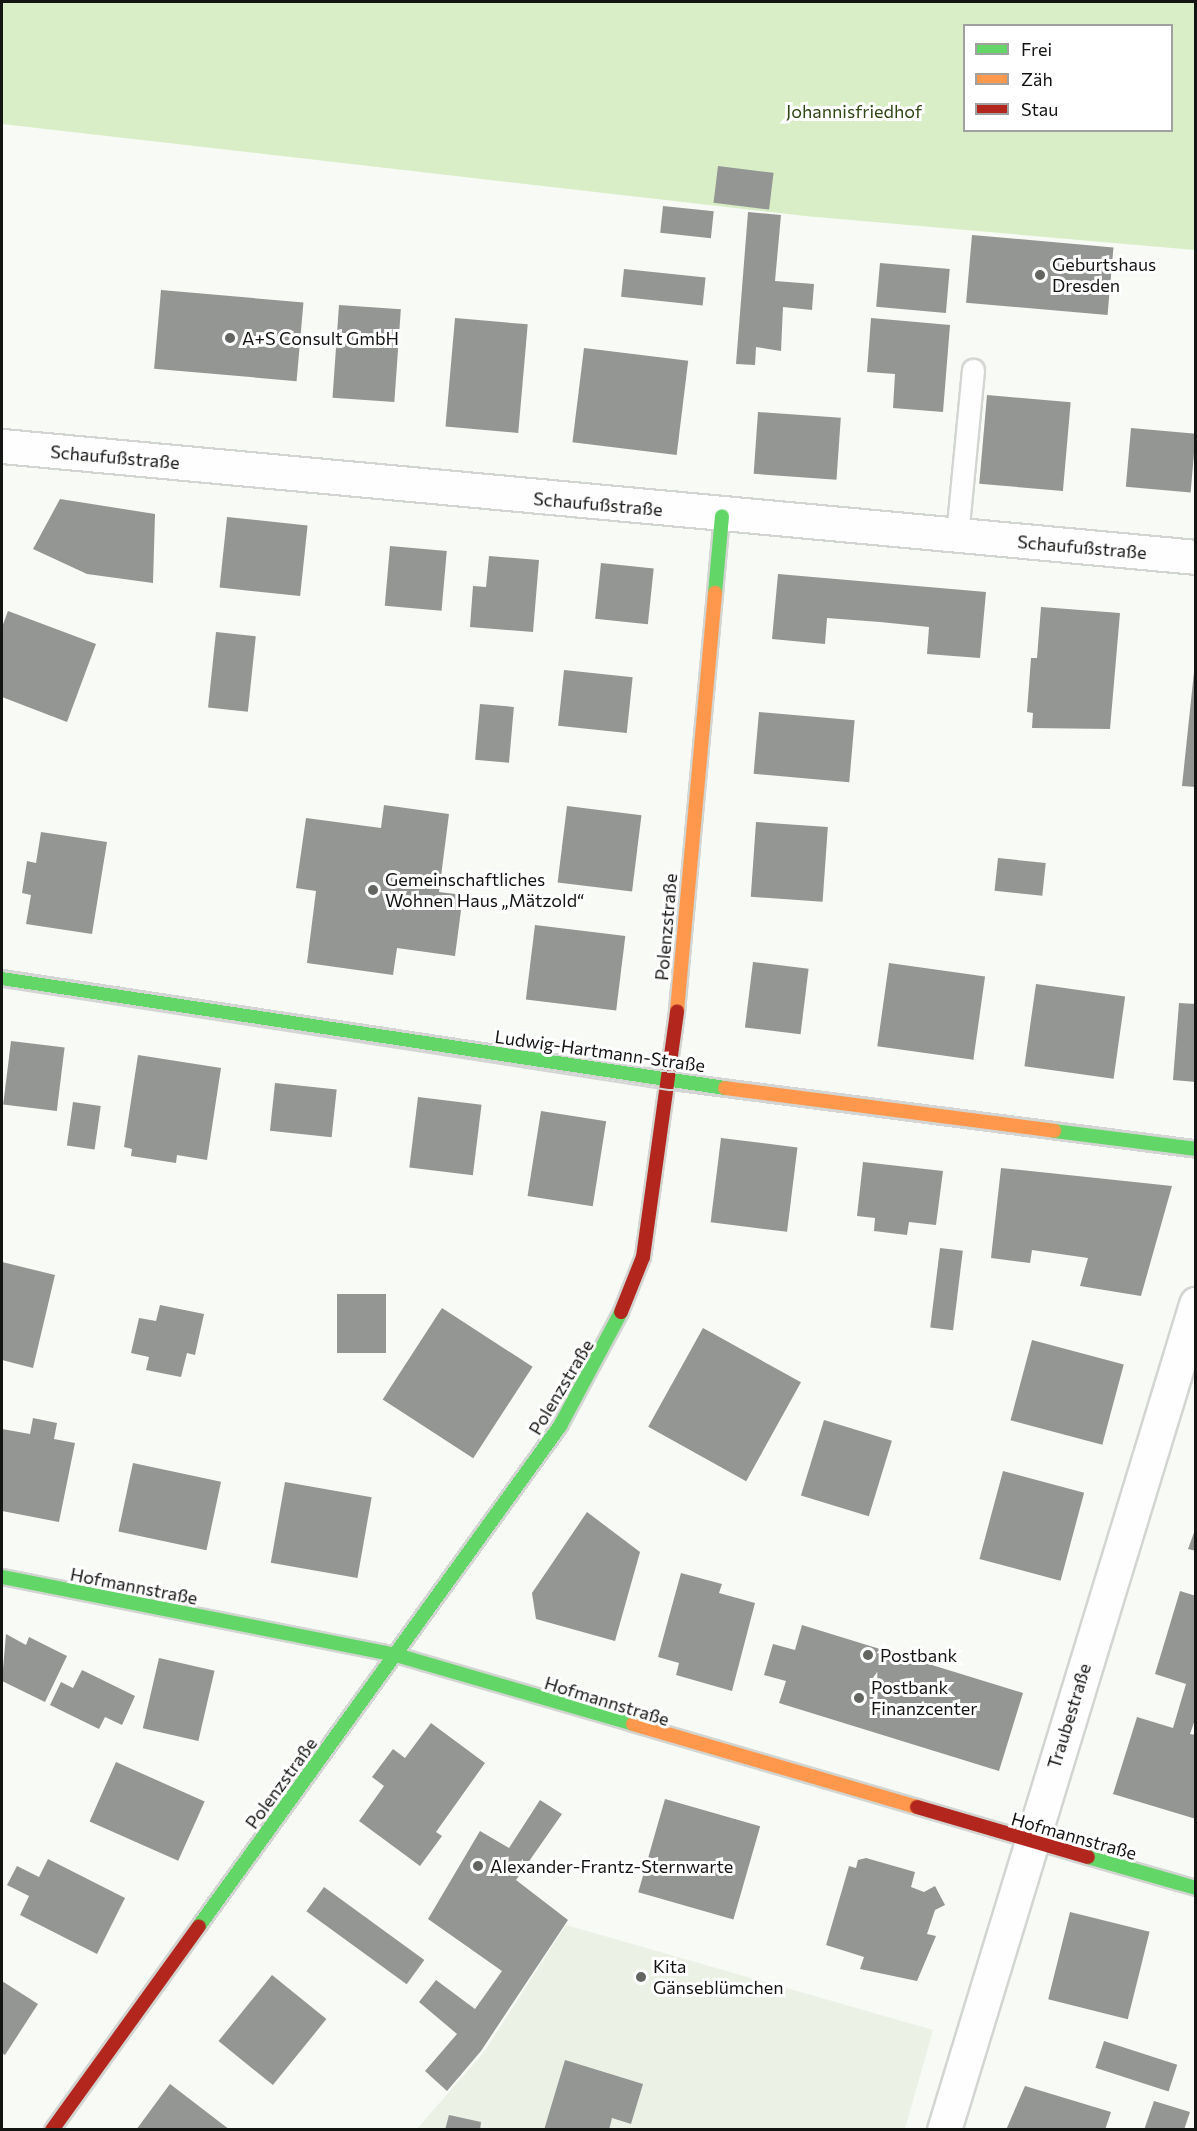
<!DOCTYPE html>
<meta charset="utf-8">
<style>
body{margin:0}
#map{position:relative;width:1197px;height:2131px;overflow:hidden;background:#f7faf5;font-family:Commissioner,sans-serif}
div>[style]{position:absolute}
.built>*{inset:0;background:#ebf1e5}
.green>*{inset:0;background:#d9eec6}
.building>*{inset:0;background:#949693;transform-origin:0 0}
.roads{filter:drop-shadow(2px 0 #d2d5d1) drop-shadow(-2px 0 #d2d5d1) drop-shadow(0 2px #d2d5d1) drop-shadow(0 -2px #d2d5d1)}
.lane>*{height:21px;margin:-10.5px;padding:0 10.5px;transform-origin:10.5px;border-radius:10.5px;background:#fefefe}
.street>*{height:33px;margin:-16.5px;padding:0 16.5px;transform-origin:16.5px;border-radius:16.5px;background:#fefefe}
.fast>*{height:14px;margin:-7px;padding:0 7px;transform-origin:7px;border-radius:7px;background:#63d668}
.slow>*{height:14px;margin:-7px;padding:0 7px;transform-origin:7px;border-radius:7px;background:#ff974d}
.jam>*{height:14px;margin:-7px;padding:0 7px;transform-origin:7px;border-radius:7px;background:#b3261e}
.tram>*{height:1.5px;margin:-0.75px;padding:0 0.75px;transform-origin:0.75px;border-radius:0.75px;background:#d4d5d4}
.dots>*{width:16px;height:16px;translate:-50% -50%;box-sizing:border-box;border:3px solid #fff;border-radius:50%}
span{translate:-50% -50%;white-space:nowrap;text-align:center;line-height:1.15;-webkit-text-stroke:6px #fff;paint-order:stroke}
.park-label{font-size:18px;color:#304614}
.poi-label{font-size:18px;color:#131512}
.left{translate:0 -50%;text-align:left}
.street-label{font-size:18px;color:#131512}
.frame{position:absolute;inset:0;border:3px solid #131512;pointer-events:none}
.legend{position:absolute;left:963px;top:24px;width:210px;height:108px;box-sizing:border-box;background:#fff;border:2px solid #a1a1a0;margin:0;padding:8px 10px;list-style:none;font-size:18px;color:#131512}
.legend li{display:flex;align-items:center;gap:12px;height:30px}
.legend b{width:30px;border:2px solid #a1a1a0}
</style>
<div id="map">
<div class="built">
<i style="clip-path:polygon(566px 1925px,933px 2030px,905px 2129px,416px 2130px,484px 2052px)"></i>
</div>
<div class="green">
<i style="clip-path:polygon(evenodd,2px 2px,1195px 2px,1195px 250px,805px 216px,2px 124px,2px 2px,964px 26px,1172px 26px,1172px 130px,964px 130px,964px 26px)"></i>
</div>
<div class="building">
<i style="left:718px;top:166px;width:56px;height:37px;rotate:7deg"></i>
<i style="left:663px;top:206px;width:51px;height:27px;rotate:6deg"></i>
<i style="clip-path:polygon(748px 212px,781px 215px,775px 281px,814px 284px,812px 310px,783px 307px,781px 351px,756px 347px,755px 365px,736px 364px)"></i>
<i style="left:972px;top:235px;width:142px;height:68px;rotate:5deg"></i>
<i style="left:880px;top:263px;width:70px;height:44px;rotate:5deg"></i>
<i style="left:624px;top:269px;width:82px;height:28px;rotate:6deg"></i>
<i style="left:161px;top:290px;width:143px;height:79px;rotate:5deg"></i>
<i style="left:339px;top:305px;width:62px;height:93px;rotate:4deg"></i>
<i style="left:455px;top:318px;width:73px;height:109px;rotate:5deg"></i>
<i style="clip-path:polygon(871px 318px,950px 325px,943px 412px,893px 408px,895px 374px,867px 372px)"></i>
<i style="left:584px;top:348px;width:105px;height:95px;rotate:7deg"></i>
<i style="left:987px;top:395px;width:84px;height:89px;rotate:5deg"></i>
<i style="left:758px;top:412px;width:83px;height:62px;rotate:4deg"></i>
<i style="left:1131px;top:428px;width:65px;height:59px;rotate:5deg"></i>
<i style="clip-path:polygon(60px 499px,155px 514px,153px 583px,87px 574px,33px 549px)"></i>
<i style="left:227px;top:517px;width:81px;height:71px;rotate:6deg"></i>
<i style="left:390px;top:546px;width:57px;height:60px;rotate:5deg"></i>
<i style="clip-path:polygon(489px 556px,539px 560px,533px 632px,470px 627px,473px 586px,486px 587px)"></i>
<i style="left:601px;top:563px;width:53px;height:56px;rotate:6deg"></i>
<i style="clip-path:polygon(778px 574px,986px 592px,980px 658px,927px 654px,929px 627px,880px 622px,827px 618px,825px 644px,772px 639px)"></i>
<i style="clip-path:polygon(1041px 607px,1120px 613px,1110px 729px,1032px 728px,1033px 713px,1027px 712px,1031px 658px,1037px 658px)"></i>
<i style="clip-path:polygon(8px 611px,96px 644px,67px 722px,2px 697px,2px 627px)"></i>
<i style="left:216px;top:632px;width:40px;height:76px;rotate:6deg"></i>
<i style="clip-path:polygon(1196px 653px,1196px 787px,1182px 786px)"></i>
<i style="left:564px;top:670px;width:69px;height:56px;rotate:6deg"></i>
<i style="left:480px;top:704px;width:34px;height:56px;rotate:5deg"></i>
<i style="left:759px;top:712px;width:96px;height:62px;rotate:5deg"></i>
<i style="clip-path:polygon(384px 805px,449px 814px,439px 892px,463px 895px,455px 956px,397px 948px,393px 975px,307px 963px,316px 891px,296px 888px,306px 818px,381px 828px)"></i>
<i style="left:567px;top:806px;width:75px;height:77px;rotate:7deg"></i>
<i style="left:756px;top:822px;width:72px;height:75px;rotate:4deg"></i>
<i style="clip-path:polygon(41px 832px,107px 842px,92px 934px,26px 924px,31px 895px,22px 893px,27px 861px,36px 863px)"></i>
<i style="left:998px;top:858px;width:48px;height:33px;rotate:6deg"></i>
<i style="left:535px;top:925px;width:91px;height:75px;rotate:7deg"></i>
<i style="left:753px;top:962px;width:56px;height:66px;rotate:7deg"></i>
<i style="left:889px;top:963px;width:97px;height:84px;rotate:8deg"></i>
<i style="left:1036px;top:984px;width:90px;height:83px;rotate:8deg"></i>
<i style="clip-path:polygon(1179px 1003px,1196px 1004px,1196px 1082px,1173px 1080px)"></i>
<i style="left:11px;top:1041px;width:54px;height:64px;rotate:7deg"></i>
<i style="clip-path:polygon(138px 1055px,221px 1068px,207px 1160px,177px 1155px,176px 1163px,131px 1156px,132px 1149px,124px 1147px)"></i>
<i style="left:275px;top:1083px;width:62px;height:48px;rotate:6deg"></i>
<i style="left:418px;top:1097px;width:64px;height:71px;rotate:7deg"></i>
<i style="left:73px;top:1102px;width:28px;height:44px;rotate:8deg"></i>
<i style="left:541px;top:1111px;width:66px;height:86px;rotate:9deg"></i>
<i style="left:721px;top:1138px;width:77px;height:85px;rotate:7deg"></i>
<i style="clip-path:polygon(863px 1162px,943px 1171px,936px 1225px,909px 1222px,907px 1235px,874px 1231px,875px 1218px,857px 1216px)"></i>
<i style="clip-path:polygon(1001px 1168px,1172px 1186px,1141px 1296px,1080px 1286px,1088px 1258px,1032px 1250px,1030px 1263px,991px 1258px)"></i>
<i style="left:940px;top:1248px;width:23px;height:80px;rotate:7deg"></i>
<i style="clip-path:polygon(2px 1262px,55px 1275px,33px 1368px,2px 1360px)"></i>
<i style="left:386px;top:1294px;width:59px;height:49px;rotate:90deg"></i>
<i style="clip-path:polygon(160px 1305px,204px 1314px,195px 1355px,187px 1353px,181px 1377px,146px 1370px,149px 1357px,131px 1353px,139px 1318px,156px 1321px)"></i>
<i style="left:442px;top:1308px;width:108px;height:109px;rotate:33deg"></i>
<i style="left:703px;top:1328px;width:112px;height:113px;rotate:29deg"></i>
<i style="left:1032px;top:1340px;width:95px;height:83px;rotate:15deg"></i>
<i style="clip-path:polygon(33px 1418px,57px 1423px,54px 1439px,75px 1443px,59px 1522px,2px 1511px,2px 1429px,30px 1434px)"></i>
<i style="left:824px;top:1420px;width:71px;height:79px;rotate:17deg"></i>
<i style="left:133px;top:1463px;width:90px;height:70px;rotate:12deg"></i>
<i style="left:1003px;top:1471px;width:84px;height:91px;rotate:15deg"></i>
<i style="left:285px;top:1482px;width:88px;height:82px;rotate:10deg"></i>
<i style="clip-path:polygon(587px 1512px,640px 1552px,615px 1641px,536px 1619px,532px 1593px)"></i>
<i style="clip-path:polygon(1196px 1527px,1196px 1551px,1188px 1549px)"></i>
<i style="clip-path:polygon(681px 1573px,722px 1584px,719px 1593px,755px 1603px,732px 1691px,676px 1675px,679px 1663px,658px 1657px)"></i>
<i style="clip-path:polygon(1180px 1591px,1196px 1596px,1196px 1717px,1190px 1734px,1196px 1735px,1196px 1819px,1113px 1794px,1137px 1717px,1173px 1728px,1186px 1684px,1155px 1674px)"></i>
<i style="clip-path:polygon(802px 1625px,1023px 1693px,999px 1771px,779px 1703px,786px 1681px,764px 1675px,773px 1644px,795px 1650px)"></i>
<i style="clip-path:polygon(6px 1634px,26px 1645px,29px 1637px,67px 1656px,45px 1702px,2px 1681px)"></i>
<i style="left:159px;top:1658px;width:57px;height:72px;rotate:13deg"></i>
<i style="clip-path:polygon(82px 1670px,135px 1696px,122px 1725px,105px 1717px,99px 1729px,50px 1705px,61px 1682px,73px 1688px)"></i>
<i style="clip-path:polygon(431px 1723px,485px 1763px,436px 1832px,442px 1836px,420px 1866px,359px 1821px,384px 1786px,372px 1777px,393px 1749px,405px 1758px)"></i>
<i style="left:116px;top:1762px;width:97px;height:65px;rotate:24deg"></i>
<i style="left:665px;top:1799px;width:99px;height:97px;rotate:16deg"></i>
<i style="clip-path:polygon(540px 1800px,562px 1814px,516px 1880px,568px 1920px,481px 2051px,447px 2091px,425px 2071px,457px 2034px,419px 2002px,436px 1980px,475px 2009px,502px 1971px,428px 1919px,480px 1831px,509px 1848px)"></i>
<i style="clip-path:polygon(866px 1858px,915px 1872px,911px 1887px,924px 1892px,935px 1886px,945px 1905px,935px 1910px,927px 1934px,936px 1936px,917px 1981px,860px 1969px,864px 1957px,826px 1945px,849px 1866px,856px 1868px,858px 1860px)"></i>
<i style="clip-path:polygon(48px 1859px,125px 1898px,97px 1954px,20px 1915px,29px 1896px,7px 1885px,17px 1866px,39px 1877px)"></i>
<i style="left:324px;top:1887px;width:124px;height:30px;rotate:36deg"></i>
<i style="left:1070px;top:1912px;width:82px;height:90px;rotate:14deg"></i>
<i style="left:272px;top:1975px;width:70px;height:85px;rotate:39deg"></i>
<i style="clip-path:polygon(2px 1981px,38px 2004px,5px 2055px,2px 2053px)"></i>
<i style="left:1104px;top:2041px;width:77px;height:28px;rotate:18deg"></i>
<i style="clip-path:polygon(565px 2060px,643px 2084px,631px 2124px,612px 2118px,609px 2130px,544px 2130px)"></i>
<i style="clip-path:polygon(170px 2084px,230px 2130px,136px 2130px)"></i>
<i style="clip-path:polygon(1025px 2086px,1111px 2112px,1105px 2130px,1006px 2130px)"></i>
<i style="clip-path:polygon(1154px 2101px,1190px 2112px,1184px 2130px,1144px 2130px)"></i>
<i style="clip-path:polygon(449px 2115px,481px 2122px,480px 2130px,445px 2130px)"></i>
</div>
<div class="roads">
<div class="lane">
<i style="left:957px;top:536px;width:167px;rotate:-84.5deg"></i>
</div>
<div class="street">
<i style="left:2px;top:446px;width:1199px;rotate:5.31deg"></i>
<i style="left:944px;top:2130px;width:864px;rotate:-73.03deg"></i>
</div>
<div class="fast">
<i style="left:715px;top:593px;width:77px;rotate:-84.8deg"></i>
<i style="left:2px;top:978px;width:731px;rotate:8.65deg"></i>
<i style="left:1054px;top:1131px;width:143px;rotate:7.2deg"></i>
<i style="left:2px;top:1577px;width:402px;rotate:11.2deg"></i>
<i style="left:396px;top:1655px;width:247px;rotate:16.2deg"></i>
<i style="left:1088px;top:1857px;width:112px;rotate:16deg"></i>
<i style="left:199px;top:1926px;width:617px;rotate:-54.17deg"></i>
<i style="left:560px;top:1426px;width:129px;rotate:-61.8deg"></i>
</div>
<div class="slow">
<i style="left:677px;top:1011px;width:420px;rotate:-84.8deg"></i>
<i style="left:725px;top:1088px;width:332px;rotate:7.4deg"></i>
<i style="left:633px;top:1724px;width:296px;rotate:16.3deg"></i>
</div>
<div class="jam">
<i style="left:621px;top:1312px;width:59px;rotate:-68.2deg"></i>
<i style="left:643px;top:1257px;width:248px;rotate:-82.1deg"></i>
<i style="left:917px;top:1807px;width:178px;rotate:16.3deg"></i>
<i style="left:52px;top:2130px;width:251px;rotate:-54.2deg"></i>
</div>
</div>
<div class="tram">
<i style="left:2px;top:971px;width:677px;rotate:8.59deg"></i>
<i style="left:671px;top:1072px;width:529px;rotate:7.38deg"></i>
<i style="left:2px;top:987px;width:676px;rotate:8.77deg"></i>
<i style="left:670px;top:1090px;width:530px;rotate:7.37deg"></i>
</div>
<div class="dots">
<i style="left:1040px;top:275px;background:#636561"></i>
<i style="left:230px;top:338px;background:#636561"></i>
<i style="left:373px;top:890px;background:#636561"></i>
<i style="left:868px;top:1655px;background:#636561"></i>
<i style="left:859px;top:1698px;background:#636561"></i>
<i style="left:478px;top:1866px;background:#636561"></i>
<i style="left:641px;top:1977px;background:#636561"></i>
</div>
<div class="park-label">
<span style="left:854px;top:111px">Johannisfriedhof</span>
</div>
<div class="poi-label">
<span class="left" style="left:1052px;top:275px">Geburtshaus<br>Dresden</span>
<span class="left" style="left:242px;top:338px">A+S Consult GmbH</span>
<span class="left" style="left:385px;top:890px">Gemeinschaftliches<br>Wohnen Haus „Mätzold“</span>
<span class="left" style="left:880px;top:1655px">Postbank</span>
<span class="left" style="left:871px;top:1698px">Postbank<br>Finanzcenter</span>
<span class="left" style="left:490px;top:1866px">Alexander-Frantz-Sternwarte</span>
<span class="left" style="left:653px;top:1977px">Kita<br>Gänseblümchen</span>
</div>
<div class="street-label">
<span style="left:115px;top:457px;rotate:5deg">Schaufußstraße</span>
<span style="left:598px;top:504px;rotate:5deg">Schaufußstraße</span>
<span style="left:1082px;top:547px;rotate:5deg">Schaufußstraße</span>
<span style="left:666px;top:927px;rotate:-85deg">Polenzstraße</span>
<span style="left:600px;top:1051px;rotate:8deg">Ludwig-Hartmann-Straße</span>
<span style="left:561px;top:1387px;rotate:-59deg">Polenzstraße</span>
<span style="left:134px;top:1586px;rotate:11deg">Hofmannstraße</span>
<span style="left:607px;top:1701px;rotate:17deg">Hofmannstraße</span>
<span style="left:1069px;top:1716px;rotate:-73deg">Traubestraße</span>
<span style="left:281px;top:1783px;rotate:-54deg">Polenzstraße</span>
<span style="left:1074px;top:1836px;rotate:16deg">Hofmannstraße</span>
</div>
<div class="frame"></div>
<ul class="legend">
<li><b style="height:8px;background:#63d668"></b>Frei</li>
<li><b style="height:8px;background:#ff974d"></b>Zäh</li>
<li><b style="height:8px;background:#b3261e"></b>Stau</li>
</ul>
</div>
